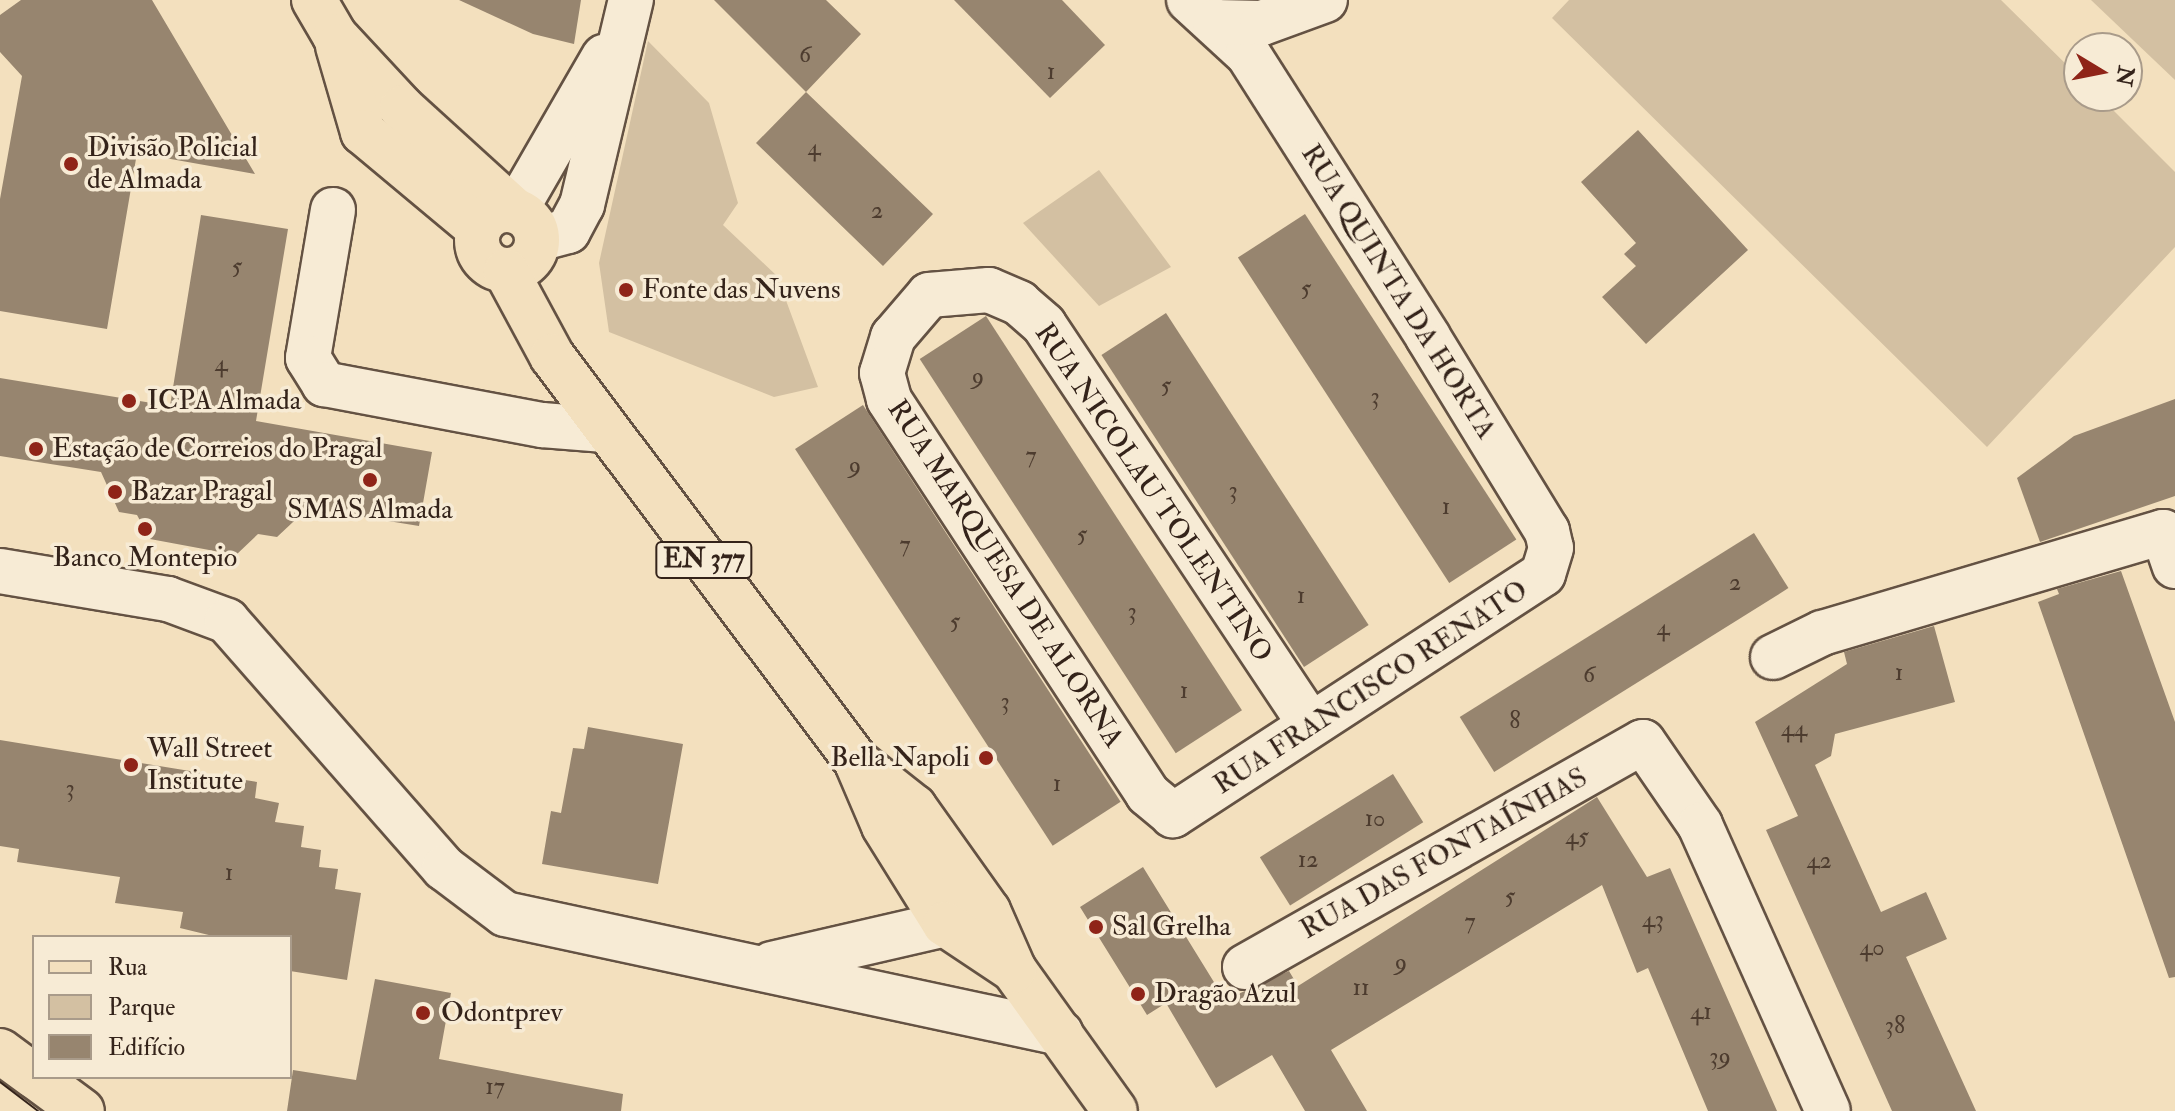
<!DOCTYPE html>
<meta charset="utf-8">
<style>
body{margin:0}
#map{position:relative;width:2175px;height:1111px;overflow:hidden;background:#f3e0be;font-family:"IM FELL Double Pica",serif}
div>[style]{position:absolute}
.green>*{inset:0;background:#d3c0a2}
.building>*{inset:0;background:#97856f;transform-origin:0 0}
.roads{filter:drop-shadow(2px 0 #645243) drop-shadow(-2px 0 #645243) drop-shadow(0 2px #645243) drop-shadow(0 -2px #645243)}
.street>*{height:44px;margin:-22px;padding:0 22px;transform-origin:22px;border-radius:22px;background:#f7ebd5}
.primary>*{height:44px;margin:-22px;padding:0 22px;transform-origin:22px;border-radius:22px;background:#f3e0be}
.primary>.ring{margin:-22px;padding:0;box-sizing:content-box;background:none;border:44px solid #f3e0be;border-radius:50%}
.tram>*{height:2px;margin:-1px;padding:0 1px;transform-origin:1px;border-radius:1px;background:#34231a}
.dots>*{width:22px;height:22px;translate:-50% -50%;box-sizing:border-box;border:4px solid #f7ebd5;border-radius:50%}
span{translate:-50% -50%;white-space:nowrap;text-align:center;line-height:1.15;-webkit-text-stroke:7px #f7ebd5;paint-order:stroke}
.number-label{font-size:24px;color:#4d3c2f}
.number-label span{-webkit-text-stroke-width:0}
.shield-label span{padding:2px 6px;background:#f7ebd5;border:2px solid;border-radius:6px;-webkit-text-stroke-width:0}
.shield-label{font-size:26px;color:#34231a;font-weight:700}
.poi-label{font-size:28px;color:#34231a}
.left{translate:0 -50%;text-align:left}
.right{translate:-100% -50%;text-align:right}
.street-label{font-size:28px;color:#34231a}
.legend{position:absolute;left:32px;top:935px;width:260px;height:144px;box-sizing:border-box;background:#f7ebd5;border:2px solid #a99b8a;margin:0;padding:10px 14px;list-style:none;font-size:24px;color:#34231a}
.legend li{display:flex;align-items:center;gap:16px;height:40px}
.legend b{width:40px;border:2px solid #a99b8a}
.north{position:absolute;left:2063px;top:32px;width:80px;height:80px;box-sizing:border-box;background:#f7ebd5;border:2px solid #a99b8a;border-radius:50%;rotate:100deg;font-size:22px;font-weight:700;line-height:32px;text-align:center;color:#34231a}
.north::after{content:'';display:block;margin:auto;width:28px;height:36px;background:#8f2418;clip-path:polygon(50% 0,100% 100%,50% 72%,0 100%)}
</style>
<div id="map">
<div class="green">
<i style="clip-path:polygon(1569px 0,2001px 0,2079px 77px,2079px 96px,2099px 96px,2175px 172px,2175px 247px,1987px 447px,1552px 18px)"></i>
<i style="clip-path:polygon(2091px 0,2175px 0,2175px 80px)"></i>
<i style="clip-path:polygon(648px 41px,709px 103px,738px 203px,723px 225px,777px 276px,818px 387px,774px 397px,609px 332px,599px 263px)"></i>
<i style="clip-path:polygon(1099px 170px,1171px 267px,1099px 306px,1023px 223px)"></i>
</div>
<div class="building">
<i style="clip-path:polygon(21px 0,152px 0,255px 174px,137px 153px,107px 329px,0 311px,0 199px,22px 76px,0 52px,0 15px)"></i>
<i style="clip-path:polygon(459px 0,581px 0,574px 44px,533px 34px)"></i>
<i style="clip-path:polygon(714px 0,826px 0,861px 34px,806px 92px,933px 214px,883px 266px,756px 143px,806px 92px)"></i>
<i style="clip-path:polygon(954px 0,1062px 0,1105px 45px,1050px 98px)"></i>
<i style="clip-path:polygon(1638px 130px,1748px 250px,1646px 344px,1602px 297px,1636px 266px,1624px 254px,1636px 243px,1581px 182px)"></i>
<i style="left:1305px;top:214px;width:388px;height:80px;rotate:57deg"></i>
<i style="clip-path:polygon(201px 215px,288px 229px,256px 421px,432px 452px,419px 526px,308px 508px,277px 537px,258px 534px,236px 555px,150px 539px,137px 515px,119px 512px,101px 472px,0 456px,0 378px,170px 406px)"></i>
<i style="left:1166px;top:313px;width:372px;height:77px;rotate:57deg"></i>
<i style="left:986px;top:316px;width:470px;height:79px;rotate:57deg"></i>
<i style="clip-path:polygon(2175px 399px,2175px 496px,2040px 542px,2017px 478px,2074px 436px)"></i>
<i style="left:863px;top:405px;width:473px;height:81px;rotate:57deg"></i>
<i style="left:1754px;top:533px;width:65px;height:347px;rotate:58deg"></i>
<i style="clip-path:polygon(2121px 571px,2175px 722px,2175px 977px,2169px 978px,2038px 602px,2059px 594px,2057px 589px)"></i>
<i style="clip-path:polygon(1934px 626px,1955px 702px,1835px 734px,1831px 756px,1815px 765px,1881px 912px,1926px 892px,1947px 939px,1906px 957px,1976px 1111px,1892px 1111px,1766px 830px,1798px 816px,1755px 722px,1847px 664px,1844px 652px)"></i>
<i style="clip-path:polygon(588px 727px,683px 744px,658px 884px,542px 864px,551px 811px,561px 813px,573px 748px,584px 749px)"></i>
<i style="clip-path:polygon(0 740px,257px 782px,255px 798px,279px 803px,275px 822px,304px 826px,301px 847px,321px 850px,319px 867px,338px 869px,335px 889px,361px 893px,347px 980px,290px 971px,290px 937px,217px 937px,180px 928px,183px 912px,115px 903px,120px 877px,17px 862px,19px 849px,0 846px)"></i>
<i style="left:1393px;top:774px;width:57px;height:157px;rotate:58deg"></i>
<i style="clip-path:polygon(1597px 797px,1647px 877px,1670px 868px,1777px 1111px,1708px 1111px,1648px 968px,1637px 973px,1602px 885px,1331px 1050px,1367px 1111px,1305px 1111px,1272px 1055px,1216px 1088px,1166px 1003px,1147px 1015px,1080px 907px,1143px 867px,1225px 1000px,1289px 971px,1298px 986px)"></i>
<i style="clip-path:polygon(375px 979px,451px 993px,439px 1059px,623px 1094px,621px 1111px,287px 1111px,293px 1070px,356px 1080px)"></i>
</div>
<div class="roads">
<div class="street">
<i style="left:1189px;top:0;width:80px;rotate:42.5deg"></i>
<i style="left:1248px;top:54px;width:335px;rotate:57.5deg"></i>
<i style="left:1428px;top:337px;width:228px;rotate:58.5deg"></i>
<i style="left:1547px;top:531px;width:17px;rotate:77deg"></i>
<i style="left:1551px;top:548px;width:27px;rotate:107deg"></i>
<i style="left:1543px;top:574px;width:442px;rotate:146.9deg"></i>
<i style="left:1173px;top:815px;width:33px;rotate:-140deg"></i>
<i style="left:1148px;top:794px;width:472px;rotate:-123.3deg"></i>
<i style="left:889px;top:399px;width:27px;rotate:-105deg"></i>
<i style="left:882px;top:373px;width:38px;rotate:-73deg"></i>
<i style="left:893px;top:337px;width:55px;rotate:-49.4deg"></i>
<i style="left:929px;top:295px;width:60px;rotate:-4.8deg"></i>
<i style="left:989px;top:290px;width:33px;rotate:23deg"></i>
<i style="left:1019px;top:303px;width:33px;rotate:41deg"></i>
<i style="left:1044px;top:325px;width:478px;rotate:56.3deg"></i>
<i style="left:1215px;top:22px;width:47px;rotate:1.2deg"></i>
<i style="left:1262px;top:23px;width:67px;rotate:-20.1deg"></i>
<i style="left:333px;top:210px;width:150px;rotate:99.6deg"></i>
<i style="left:308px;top:358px;width:31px;rotate:58deg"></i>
<i style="left:324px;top:384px;width:222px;rotate:10.7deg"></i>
<i style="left:542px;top:425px;width:63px;rotate:4.5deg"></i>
<i style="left:515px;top:211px;width:178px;rotate:-60deg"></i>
<i style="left:538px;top:239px;width:31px;rotate:-15deg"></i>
<i style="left:568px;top:231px;width:30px;rotate:-62deg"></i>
<i style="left:582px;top:205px;width:211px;rotate:-76.6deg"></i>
<i style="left:0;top:571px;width:170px;rotate:9.5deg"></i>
<i style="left:168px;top:599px;width:63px;rotate:20.4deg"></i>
<i style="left:227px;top:621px;width:329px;rotate:48.7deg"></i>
<i style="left:444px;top:868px;width:76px;rotate:37deg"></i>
<i style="left:505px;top:914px;width:568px;rotate:12.1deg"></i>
<i style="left:1773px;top:657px;width:55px;rotate:-26.1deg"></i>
<i style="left:1822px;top:633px;width:356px;rotate:-16.5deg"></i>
<i style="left:2163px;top:532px;width:36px;rotate:71deg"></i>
<i style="left:772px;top:964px;width:178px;rotate:-13deg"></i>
<i style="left:945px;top:924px;width:37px;rotate:8deg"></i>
<i style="left:1245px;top:967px;width:457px;rotate:-29.5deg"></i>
<i style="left:1643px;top:742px;width:101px;rotate:55.5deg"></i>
<i style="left:1700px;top:825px;width:313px;rotate:65.9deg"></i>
</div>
<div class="primary">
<i style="left:314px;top:0;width:42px;rotate:59.7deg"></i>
<i style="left:335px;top:36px;width:98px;rotate:47.1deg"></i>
<i style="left:402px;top:108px;width:153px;rotate:42.3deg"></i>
<i style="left:338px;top:46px;width:90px;rotate:73.8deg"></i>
<i style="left:363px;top:132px;width:151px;rotate:39.9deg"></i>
<i class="ring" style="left:477px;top:210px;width:16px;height:16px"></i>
<i style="left:506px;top:271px;width:97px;rotate:61.6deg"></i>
<i style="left:552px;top:356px;width:508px;rotate:53.08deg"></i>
<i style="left:857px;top:762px;width:73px;rotate:38.3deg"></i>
<i style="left:914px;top:807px;width:128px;rotate:54.6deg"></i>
<i style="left:988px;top:911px;width:64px;rotate:66.2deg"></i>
<i style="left:1014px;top:970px;width:173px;rotate:54.4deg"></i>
<i style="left:858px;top:765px;width:66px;rotate:66.9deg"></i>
<i style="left:884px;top:826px;width:115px;rotate:58.1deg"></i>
<i style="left:945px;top:924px;width:83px;rotate:33.7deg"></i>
<i style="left:0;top:1051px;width:42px;rotate:36.3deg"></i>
<i style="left:36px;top:1077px;width:57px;rotate:36.5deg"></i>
</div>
</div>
<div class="tram">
<i style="left:0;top:1082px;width:48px;rotate:37.3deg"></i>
</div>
<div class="dots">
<i style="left:71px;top:164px;background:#8f2418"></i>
<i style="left:626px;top:290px;background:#8f2418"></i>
<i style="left:129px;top:401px;background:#8f2418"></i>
<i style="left:36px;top:449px;background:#8f2418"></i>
<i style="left:370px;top:480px;background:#8f2418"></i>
<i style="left:115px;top:492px;background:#8f2418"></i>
<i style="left:145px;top:529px;background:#8f2418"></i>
<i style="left:986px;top:758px;background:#8f2418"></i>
<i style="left:131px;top:765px;background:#8f2418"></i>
<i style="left:1096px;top:927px;background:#8f2418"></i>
<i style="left:1138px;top:994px;background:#8f2418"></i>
<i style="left:423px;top:1013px;background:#8f2418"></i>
</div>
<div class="number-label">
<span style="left:805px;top:55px">6</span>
<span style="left:1051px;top:72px">1</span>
<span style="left:814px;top:148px">4</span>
<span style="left:877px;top:211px">2</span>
<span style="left:237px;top:267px">5</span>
<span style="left:1306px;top:289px">5</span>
<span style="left:221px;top:364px">4</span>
<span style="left:978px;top:377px">9</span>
<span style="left:1166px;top:386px">5</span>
<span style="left:1375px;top:397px">3</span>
<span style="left:1031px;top:456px">7</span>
<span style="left:855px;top:466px">9</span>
<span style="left:1233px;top:491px">3</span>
<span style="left:1446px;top:507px">1</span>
<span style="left:1082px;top:535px">5</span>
<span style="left:905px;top:545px">7</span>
<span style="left:1735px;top:583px">2</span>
<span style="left:1301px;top:596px">1</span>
<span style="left:1132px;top:612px">3</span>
<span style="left:955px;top:622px">5</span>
<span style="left:1663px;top:628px">4</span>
<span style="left:1899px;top:673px">1</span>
<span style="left:1589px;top:675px">6</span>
<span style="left:1184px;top:691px">1</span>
<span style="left:1005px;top:702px">3</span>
<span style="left:1515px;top:721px">8</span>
<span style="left:1794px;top:729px">44</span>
<span style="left:1057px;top:784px">1</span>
<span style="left:70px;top:789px">3</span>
<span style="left:1375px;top:819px">10</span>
<span style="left:1577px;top:837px">45</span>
<span style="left:1308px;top:860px">12</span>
<span style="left:1819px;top:861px">42</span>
<span style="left:229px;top:873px">1</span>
<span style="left:1510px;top:897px">5</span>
<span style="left:1653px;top:920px">43</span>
<span style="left:1470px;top:922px">7</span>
<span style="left:1872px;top:948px">40</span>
<span style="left:1401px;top:963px">9</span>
<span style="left:1361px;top:988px">11</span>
<span style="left:1701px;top:1012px">41</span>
<span style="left:1895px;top:1026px">38</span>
<span style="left:1720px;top:1057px">39</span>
<span style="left:495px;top:1087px">17</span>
</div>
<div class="shield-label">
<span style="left:704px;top:560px">EN 377</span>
</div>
<div class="poi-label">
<span class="left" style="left:87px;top:164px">Divisão Policial<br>de Almada</span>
<span class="left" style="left:642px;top:290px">Fonte das Nuvens</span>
<span class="left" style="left:147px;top:401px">ICPA Almada</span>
<span class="left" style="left:52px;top:449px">Estação de Correios do Pragal</span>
<span class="left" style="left:131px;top:492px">Bazar Pragal</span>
<span style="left:370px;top:510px">SMAS Almada</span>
<span style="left:145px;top:558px">Banco Montepio</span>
<span class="left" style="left:147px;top:765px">Wall Street<br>Institute</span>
<span class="right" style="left:970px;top:758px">Bella Napoli</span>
<span class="left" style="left:1112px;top:927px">Sal Grelha</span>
<span class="left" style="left:1154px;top:994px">Dragão Azul</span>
<span class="left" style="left:441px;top:1013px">Odontprev</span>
</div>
<div class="street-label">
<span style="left:1398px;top:292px;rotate:58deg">RUA QUINTA DA HORTA</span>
<span style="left:1153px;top:493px;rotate:56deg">RUA NICOLAU TOLENTINO</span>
<span style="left:1005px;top:574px;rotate:57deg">RUA MARQUESA DE ALORNA</span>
<span style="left:1371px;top:688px;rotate:-33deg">RUA FRANCISCO RENATO</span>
<span style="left:1444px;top:854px;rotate:-29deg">RUA DAS FONTAÍNHAS</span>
</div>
<ul class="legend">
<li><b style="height:10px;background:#f3e0be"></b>Rua</li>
<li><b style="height:22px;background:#d3c0a2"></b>Parque</li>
<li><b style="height:22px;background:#97856f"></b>Edifício</li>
</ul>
<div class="north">N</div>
</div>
